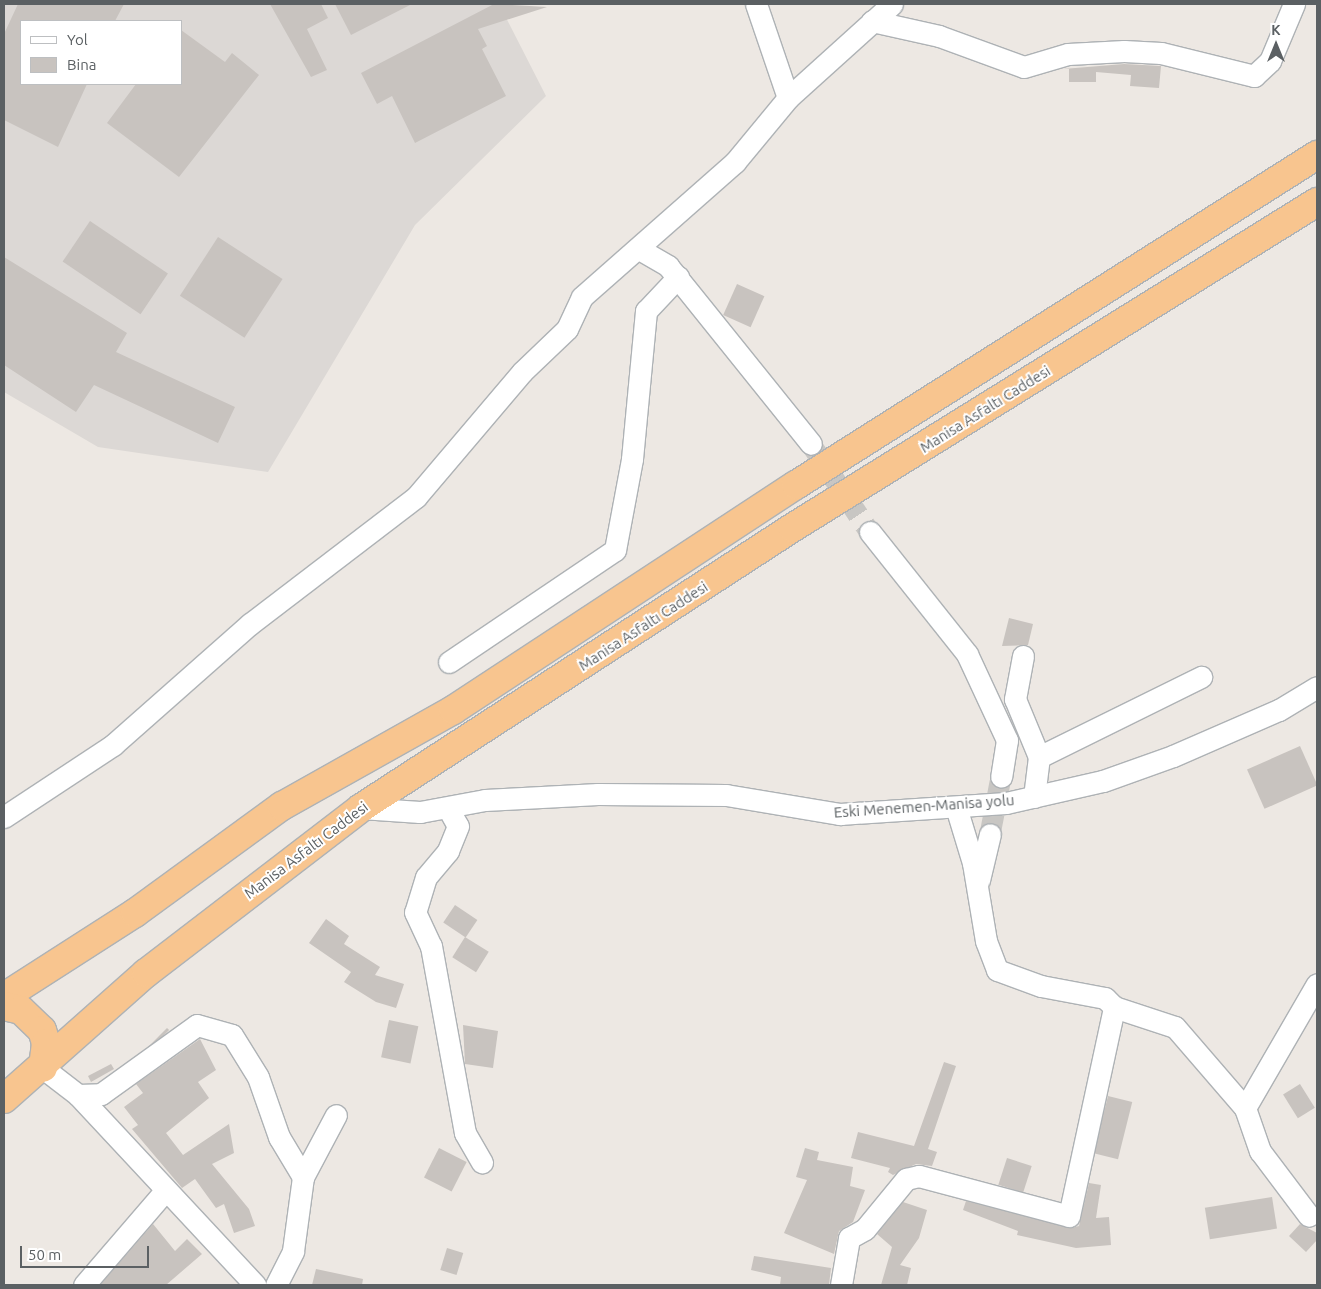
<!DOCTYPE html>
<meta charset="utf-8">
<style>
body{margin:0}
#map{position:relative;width:1321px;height:1289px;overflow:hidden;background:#ede8e3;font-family:Ubuntu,sans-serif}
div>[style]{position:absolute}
.industrial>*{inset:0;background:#dcd8d5}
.building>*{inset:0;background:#c8c3bf;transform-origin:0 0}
.minor-tunnel>*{height:21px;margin-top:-10.5px;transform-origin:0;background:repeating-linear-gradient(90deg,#c8c6c3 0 21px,transparent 0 32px)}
.roads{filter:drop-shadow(1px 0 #aeb2b5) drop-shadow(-1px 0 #aeb2b5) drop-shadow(0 1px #aeb2b5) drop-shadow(0 -1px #aeb2b5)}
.minor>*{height:21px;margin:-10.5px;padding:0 10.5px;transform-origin:10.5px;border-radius:10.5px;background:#fff}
.highway>*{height:28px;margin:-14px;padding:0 14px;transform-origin:14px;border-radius:14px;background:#f8c58f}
span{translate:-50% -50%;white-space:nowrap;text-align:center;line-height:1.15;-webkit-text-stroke:4px #fff;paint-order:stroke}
.street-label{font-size:15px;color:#5b6063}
.frame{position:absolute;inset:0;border:5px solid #5b6063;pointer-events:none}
.legend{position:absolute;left:20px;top:20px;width:162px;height:65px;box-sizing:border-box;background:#fff;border:1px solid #bdbfc1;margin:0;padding:6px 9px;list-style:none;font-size:15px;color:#5b6063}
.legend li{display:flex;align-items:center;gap:10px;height:25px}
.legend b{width:25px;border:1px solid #bdbfc1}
.north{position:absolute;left:1251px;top:20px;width:50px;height:50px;-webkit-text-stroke:4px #fff;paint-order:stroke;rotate:0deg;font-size:14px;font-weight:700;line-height:20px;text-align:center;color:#5b6063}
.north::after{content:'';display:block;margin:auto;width:18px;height:22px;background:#5b6063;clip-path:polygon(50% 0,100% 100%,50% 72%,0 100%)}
.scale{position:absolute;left:20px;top:1246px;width:129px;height:22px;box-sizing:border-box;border:2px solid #5b6063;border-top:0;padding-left:6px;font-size:15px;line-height:18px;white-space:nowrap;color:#5b6063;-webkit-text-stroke:4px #fff;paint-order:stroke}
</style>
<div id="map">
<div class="industrial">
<i style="clip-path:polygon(evenodd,4px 4px,499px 4px,546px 96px,415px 225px,268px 472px,98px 447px,4px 392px,4px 4px,21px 21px,181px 21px,181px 84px,21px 84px,21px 21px)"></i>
</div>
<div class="building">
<i style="clip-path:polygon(18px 4px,124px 4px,115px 21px,21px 21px,21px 84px,87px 84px,58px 147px,4px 120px,4px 34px)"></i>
<i style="clip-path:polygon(270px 4px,321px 4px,328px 18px,307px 29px,327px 70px,311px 77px)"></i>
<i style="clip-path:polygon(335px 4px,412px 4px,351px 35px)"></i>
<i style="clip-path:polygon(494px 4px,547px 7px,478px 29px,487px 46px,482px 49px,506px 96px,415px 143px,392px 96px,377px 104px,361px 73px)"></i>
<i style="clip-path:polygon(181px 30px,225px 62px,232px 53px,259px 75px,179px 177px,107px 123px,136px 84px,181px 84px)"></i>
<i style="clip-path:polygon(1124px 64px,1161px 66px,1159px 88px,1130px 86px,1131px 75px,1096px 72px,1096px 82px,1069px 82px,1069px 69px,1063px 69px)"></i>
<i style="left:90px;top:221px;width:94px;height:49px;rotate:34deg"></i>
<i style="left:218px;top:237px;width:77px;height:70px;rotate:33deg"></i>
<i style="clip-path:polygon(4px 257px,127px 333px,116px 352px,235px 407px,218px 443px,94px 385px,76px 412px,4px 365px)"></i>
<i style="left:737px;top:284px;width:30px;height:34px;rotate:24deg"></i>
<i style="clip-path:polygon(1009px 618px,1033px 624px,1028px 645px,1002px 646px)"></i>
<i style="left:1300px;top:746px;width:43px;height:58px;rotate:66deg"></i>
<i style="left:455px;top:905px;width:27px;height:21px;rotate:34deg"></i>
<i style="clip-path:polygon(326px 919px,349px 936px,344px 944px,380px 967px,375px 975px,404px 984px,396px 1008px,376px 1002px,344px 982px,351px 972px,309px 943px)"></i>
<i style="left:465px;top:937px;width:28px;height:24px;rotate:32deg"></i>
<i style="left:389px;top:1020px;width:30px;height:38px;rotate:12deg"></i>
<i style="clip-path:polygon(463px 1025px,498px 1031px,493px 1068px,465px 1064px)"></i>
<i style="left:167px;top:1028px;width:3px;height:31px;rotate:45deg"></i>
<i style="clip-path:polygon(200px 1039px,216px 1070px,198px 1082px,209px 1098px,166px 1133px,183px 1155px,229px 1124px,234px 1153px,212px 1164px,249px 1209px,255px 1226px,234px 1233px,224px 1204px,216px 1208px,195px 1179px,182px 1188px,132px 1129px,138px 1125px,124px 1107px,143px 1093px,136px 1084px)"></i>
<i style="clip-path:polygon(944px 1062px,956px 1066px,928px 1149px,937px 1152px,932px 1166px,916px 1164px,893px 1175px,888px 1172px,890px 1168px,851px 1158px,858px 1132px,914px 1146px)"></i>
<i style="clip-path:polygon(111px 1064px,114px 1069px,91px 1082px,88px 1076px)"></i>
<i style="left:1300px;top:1084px;width:28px;height:20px;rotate:58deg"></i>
<i style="left:1108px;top:1096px;width:25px;height:59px;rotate:14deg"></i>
<i style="left:439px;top:1148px;width:31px;height:33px;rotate:27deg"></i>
<i style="clip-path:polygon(805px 1148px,819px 1152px,817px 1160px,853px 1167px,850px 1186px,865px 1190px,853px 1222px,839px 1231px,834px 1254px,784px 1233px,807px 1180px,796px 1177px)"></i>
<i style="left:1007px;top:1158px;width:26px;height:28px;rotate:18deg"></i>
<i style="clip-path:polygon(1089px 1183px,1101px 1185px,1096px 1218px,1109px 1217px,1111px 1245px,1076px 1248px,1017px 1235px,1018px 1231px,963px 1210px,966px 1201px,1072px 1228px,1079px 1226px)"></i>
<i style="left:1272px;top:1197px;width:32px;height:68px;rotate:81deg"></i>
<i style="clip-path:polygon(903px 1202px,927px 1210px,919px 1238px,900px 1265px,911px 1268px,907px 1285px,881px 1285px,892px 1247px,877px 1234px)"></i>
<i style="clip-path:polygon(153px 1224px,175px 1251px,187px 1239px,202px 1254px,166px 1285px,100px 1285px)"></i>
<i style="clip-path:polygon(1300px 1224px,1317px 1233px,1317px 1240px,1306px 1252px,1289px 1236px)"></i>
<i style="left:447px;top:1248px;width:17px;height:23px;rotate:17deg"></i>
<i style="clip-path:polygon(754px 1256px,831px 1268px,829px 1285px,780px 1285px,781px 1277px,751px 1270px)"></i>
<i style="clip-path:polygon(316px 1269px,363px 1279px,362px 1285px,312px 1285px)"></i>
</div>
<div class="minor-tunnel">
<i style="left:811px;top:444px;width:106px;rotate:56.2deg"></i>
<i style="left:990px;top:834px;width:58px;rotate:-79.1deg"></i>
</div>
<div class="roads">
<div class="minor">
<i style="left:756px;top:4px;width:99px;rotate:71.2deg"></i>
<i style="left:872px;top:21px;width:69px;rotate:12.6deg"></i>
<i style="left:939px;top:36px;width:90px;rotate:20deg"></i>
<i style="left:1024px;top:67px;width:46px;rotate:-16.5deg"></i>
<i style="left:1068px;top:54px;width:56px;rotate:-3.1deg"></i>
<i style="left:1124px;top:51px;width:37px;rotate:3deg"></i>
<i style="left:1161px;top:53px;width:96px;rotate:13.9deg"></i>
<i style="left:1254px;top:76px;width:22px;rotate:-43deg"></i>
<i style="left:1270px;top:61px;width:62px;rotate:-67.2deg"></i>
<i style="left:639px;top:249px;width:34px;rotate:30deg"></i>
<i style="left:668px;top:266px;width:228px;rotate:51.2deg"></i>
<i style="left:870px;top:532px;width:156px;rotate:51.5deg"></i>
<i style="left:967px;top:654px;width:95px;rotate:65.1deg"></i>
<i style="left:1007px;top:740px;width:37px;rotate:99deg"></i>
<i style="left:1023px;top:656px;width:44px;rotate:100.5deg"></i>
<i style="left:1015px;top:699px;width:63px;rotate:67.5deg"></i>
<i style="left:449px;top:662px;width:200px;rotate:-34deg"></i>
<i style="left:615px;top:550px;width:93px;rotate:-79.4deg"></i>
<i style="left:632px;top:459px;width:149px;rotate:-84.6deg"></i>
<i style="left:646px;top:311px;width:47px;rotate:-46.7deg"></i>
<i style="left:1034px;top:797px;width:40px;rotate:-82.9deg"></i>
<i style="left:1039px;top:757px;width:181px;rotate:-26.3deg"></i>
<i style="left:956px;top:807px;width:59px;rotate:73.1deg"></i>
<i style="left:973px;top:863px;width:79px;rotate:80.5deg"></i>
<i style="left:986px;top:941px;width:31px;rotate:69deg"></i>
<i style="left:997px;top:970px;width:47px;rotate:20deg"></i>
<i style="left:1041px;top:986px;width:65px;rotate:10.6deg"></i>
<i style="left:1105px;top:998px;width:13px;rotate:45deg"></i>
<i style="left:1114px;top:1007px;width:64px;rotate:18.2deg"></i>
<i style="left:1175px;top:1027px;width:107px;rotate:49.2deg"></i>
<i style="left:1245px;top:1108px;width:46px;rotate:70.8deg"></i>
<i style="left:1260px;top:1151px;width:81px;rotate:53deg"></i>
<i style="left:361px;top:808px;width:59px;rotate:3.9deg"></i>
<i style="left:420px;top:812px;width:66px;rotate:-10.5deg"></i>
<i style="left:485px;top:800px;width:113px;rotate:-3deg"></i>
<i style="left:598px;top:794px;width:128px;rotate:0.4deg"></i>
<i style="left:726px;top:795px;width:116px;rotate:9.5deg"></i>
<i style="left:840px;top:814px;width:166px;rotate:-3.8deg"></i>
<i style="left:1006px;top:803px;width:99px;rotate:-12.8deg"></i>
<i style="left:1103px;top:781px;width:74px;rotate:-19.7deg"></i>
<i style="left:1173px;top:756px;width:116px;rotate:-23.5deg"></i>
<i style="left:1279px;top:710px;width:44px;rotate:-31.2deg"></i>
<i style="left:449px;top:810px;width:18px;rotate:61deg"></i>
<i style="left:458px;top:826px;width:27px;rotate:112deg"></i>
<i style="left:448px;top:851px;width:34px;rotate:130deg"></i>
<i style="left:426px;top:877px;width:37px;rotate:107deg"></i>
<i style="left:415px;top:912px;width:38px;rotate:65deg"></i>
<i style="left:431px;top:946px;width:190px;rotate:79.7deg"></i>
<i style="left:465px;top:1133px;width:34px;rotate:60deg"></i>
<i style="left:4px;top:817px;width:131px;rotate:-33.4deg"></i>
<i style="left:113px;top:745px;width:183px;rotate:-41.5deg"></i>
<i style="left:250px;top:624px;width:209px;rotate:-37.4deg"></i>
<i style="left:416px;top:497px;width:164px;rotate:-49.7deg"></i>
<i style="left:522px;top:372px;width:62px;rotate:-43.7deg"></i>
<i style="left:567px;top:329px;width:35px;rotate:-65deg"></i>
<i style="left:582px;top:297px;width:204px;rotate:-41.4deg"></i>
<i style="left:735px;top:162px;width:83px;rotate:-50.4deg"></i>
<i style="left:788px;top:98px;width:140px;rotate:-42.1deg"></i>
<i style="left:979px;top:880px;width:47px;rotate:-76.6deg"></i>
<i style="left:43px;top:1068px;width:44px;rotate:37.6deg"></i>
<i style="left:78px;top:1095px;width:260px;rotate:47deg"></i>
<i style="left:78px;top:1095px;width:23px;rotate:-2deg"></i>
<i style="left:101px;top:1094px;width:118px;rotate:-35.7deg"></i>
<i style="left:197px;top:1025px;width:36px;rotate:16deg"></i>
<i style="left:232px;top:1035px;width:49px;rotate:58.2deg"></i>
<i style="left:258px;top:1077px;width:64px;rotate:70.7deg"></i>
<i style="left:279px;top:1137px;width:47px;rotate:59deg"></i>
<i style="left:1245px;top:1108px;width:143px;rotate:-59.9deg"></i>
<i style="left:84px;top:1285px;width:123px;rotate:-49.3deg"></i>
<i style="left:276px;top:1285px;width:38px;rotate:-63deg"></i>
<i style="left:293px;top:1251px;width:75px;rotate:-82.3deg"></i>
<i style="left:303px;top:1177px;width:70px;rotate:-62deg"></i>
<i style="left:841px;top:1285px;width:48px;rotate:-80.3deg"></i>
<i style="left:849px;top:1238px;width:18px;rotate:-29deg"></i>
<i style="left:865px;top:1229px;width:65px;rotate:-50.6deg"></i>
<i style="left:906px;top:1179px;width:13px;rotate:-13deg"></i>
<i style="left:919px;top:1176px;width:155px;rotate:14.9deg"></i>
<i style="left:1069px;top:1216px;width:214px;rotate:-77.8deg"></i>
</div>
<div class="highway">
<i style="left:4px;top:997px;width:156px;rotate:-32.7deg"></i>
<i style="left:135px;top:913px;width:182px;rotate:-36.1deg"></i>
<i style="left:282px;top:806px;width:196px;rotate:-29.3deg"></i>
<i style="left:453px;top:710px;width:410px;rotate:-33.3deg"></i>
<i style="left:796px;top:485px;width:617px;rotate:-32.35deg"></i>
<i style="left:4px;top:1006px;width:17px;rotate:13deg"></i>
<i style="left:21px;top:1010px;width:29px;rotate:44deg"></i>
<i style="left:42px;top:1030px;width:14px;rotate:73deg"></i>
<i style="left:46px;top:1043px;width:25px;rotate:97deg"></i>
<i style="left:4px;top:1099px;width:190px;rotate:-41.6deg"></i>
<i style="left:146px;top:973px;width:271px;rotate:-37.5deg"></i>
<i style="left:361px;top:808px;width:514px;rotate:-33.01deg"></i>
<i style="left:792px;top:528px;width:618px;rotate:-31.84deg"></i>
</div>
</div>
<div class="street-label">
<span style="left:985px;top:409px;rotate:-32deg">Manisa Asfaltı Caddesi</span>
<span style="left:643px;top:626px;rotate:-33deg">Manisa Asfaltı Caddesi</span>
<span style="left:924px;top:806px;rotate:-4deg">Eski Menemen-Manisa yolu</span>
<span style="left:306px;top:850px;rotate:-37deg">Manisa Asfaltı Caddesi</span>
</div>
<div class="frame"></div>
<ul class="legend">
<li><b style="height:6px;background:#fff"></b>Yol</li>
<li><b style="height:14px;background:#c8c3bf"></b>Bina</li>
</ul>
<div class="north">K</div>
<div class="scale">50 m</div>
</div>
